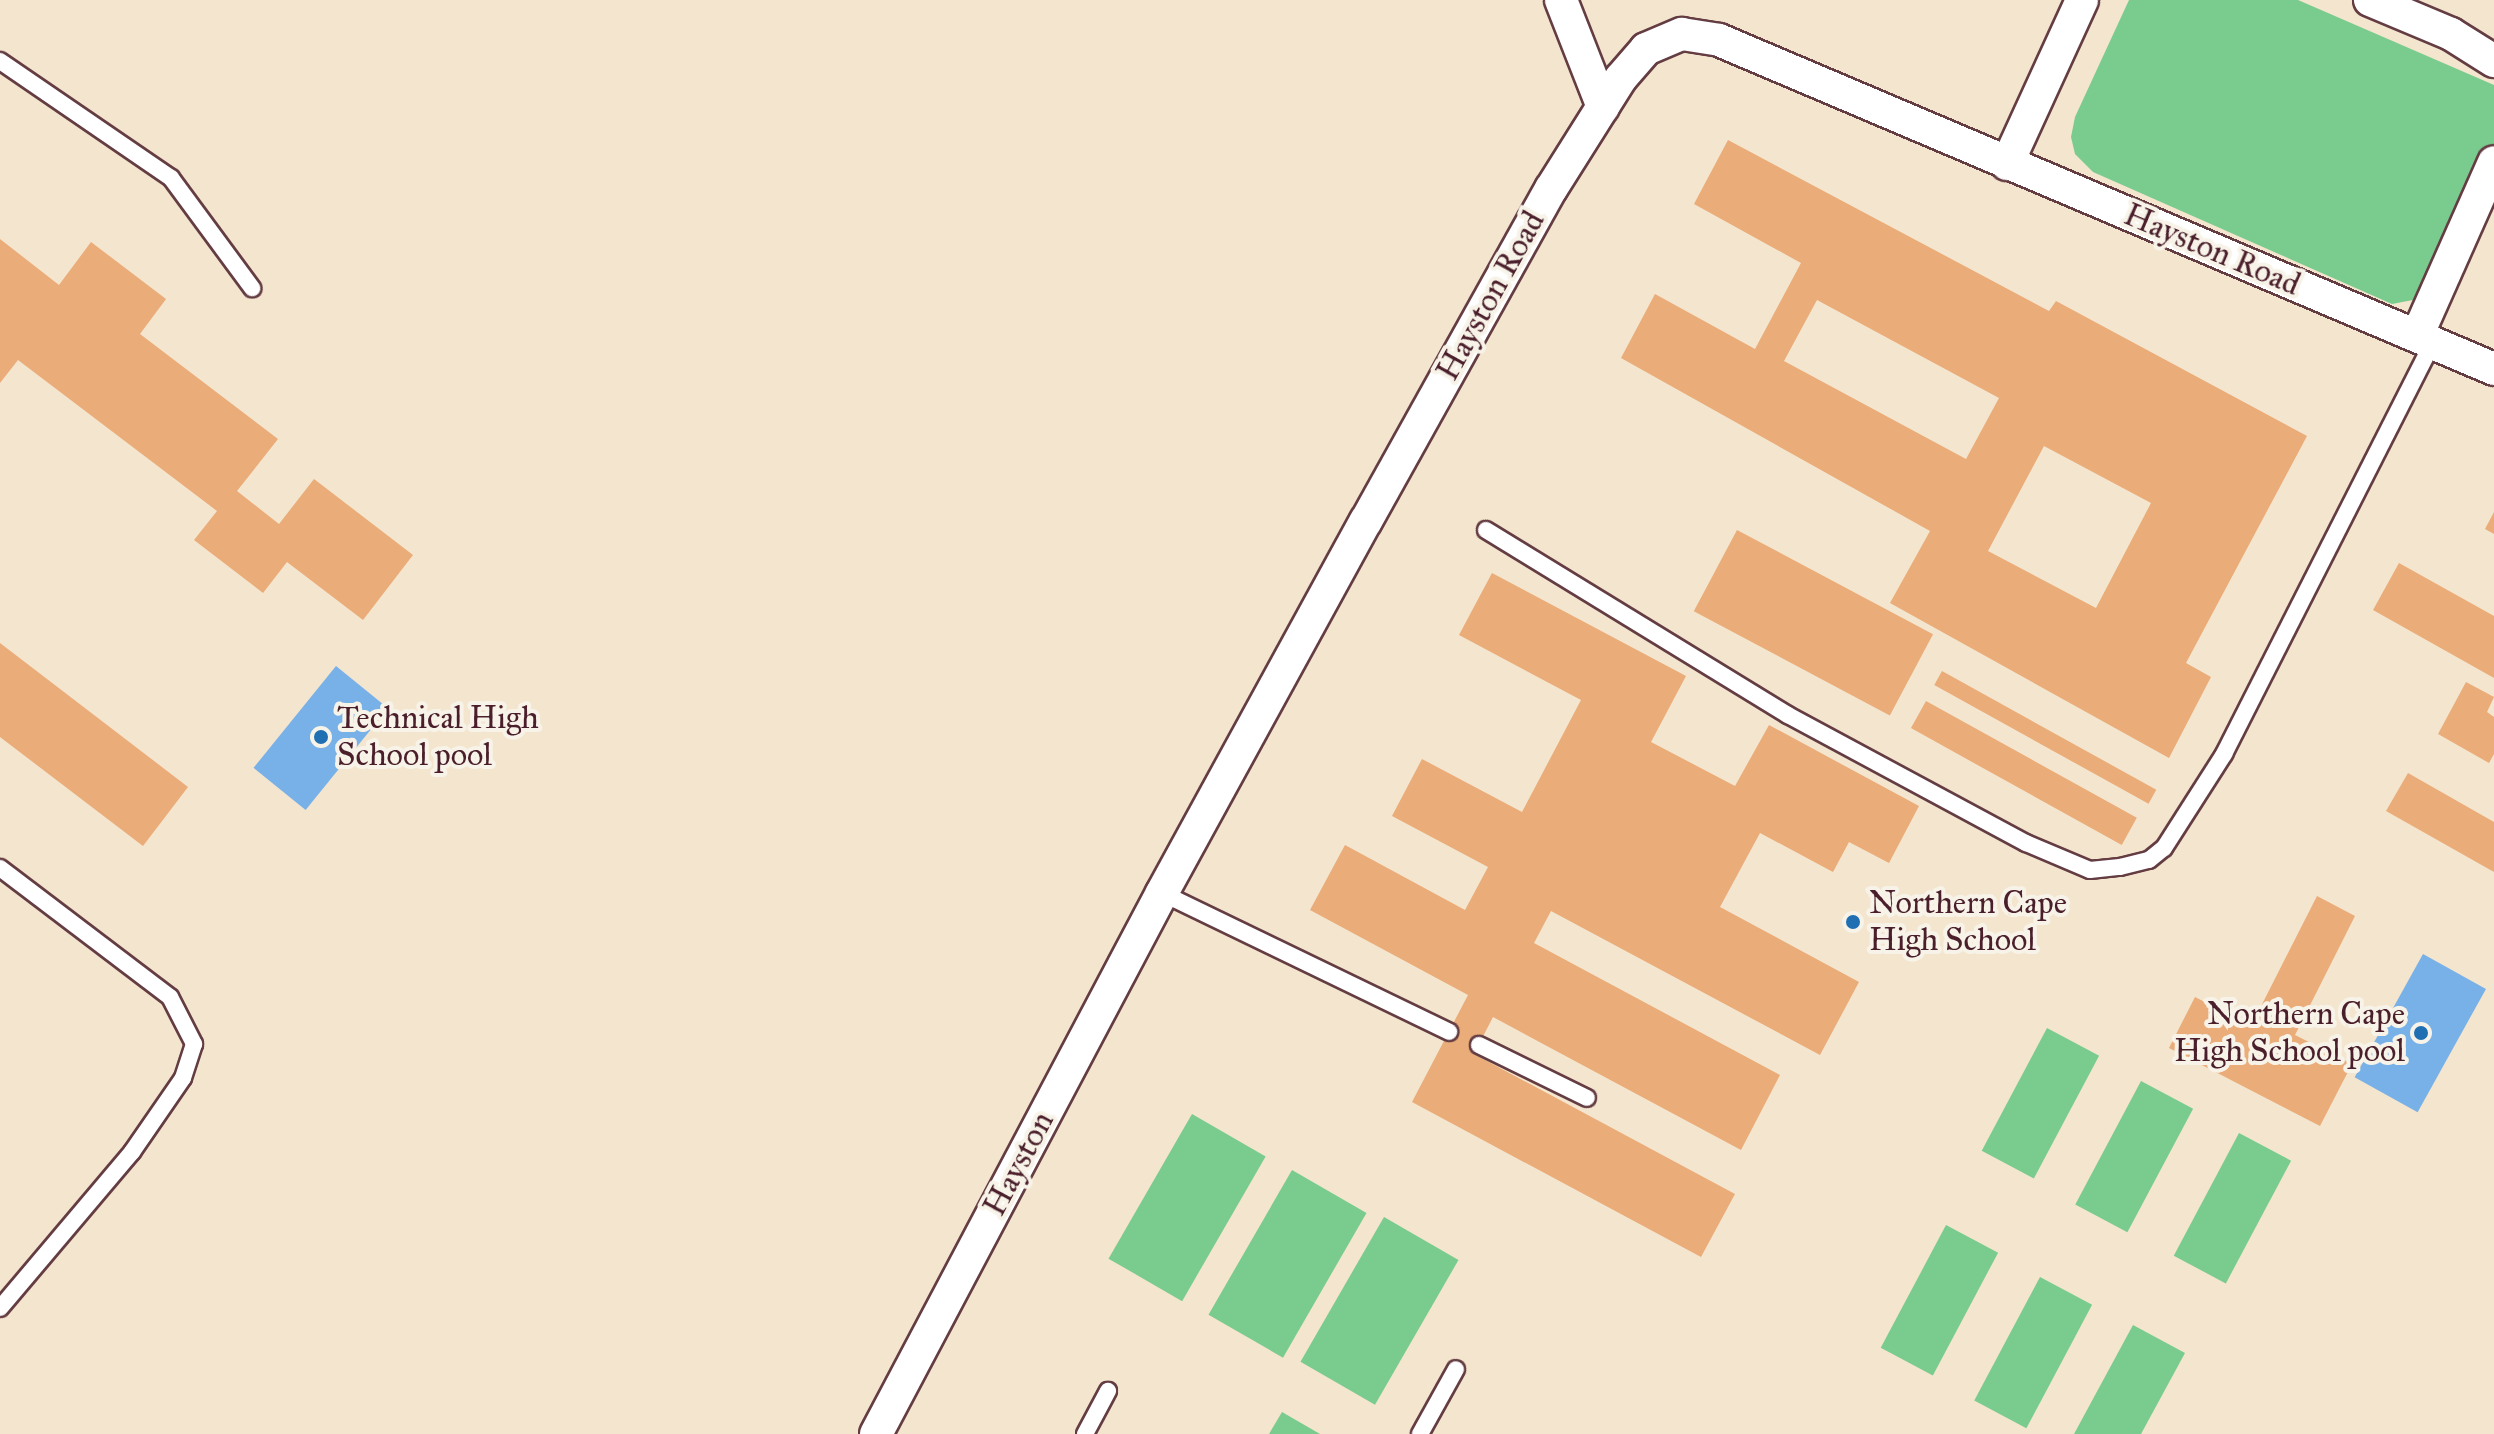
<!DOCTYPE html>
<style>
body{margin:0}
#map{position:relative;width:2494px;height:1434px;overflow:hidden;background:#f4e5ce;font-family:"IM FELL Great Primer",serif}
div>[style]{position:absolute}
.green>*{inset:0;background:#79cb8e;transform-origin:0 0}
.water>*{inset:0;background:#78b1e8;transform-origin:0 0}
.building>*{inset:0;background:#eaac78;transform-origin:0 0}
.roads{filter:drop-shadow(2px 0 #643d43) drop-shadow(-2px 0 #643d43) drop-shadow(0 2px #643d43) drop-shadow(0 -2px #643d43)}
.lane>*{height:16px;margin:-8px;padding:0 8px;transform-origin:8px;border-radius:8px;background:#fff}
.street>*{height:32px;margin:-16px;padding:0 16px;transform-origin:16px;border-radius:16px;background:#fff}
.dots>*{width:22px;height:22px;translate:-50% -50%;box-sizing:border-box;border:4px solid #f7f3e8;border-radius:50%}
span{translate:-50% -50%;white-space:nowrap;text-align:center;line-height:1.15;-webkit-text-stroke:8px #f7f3e8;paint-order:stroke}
.street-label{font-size:32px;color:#4a1f2b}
.poi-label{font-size:32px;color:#4a1f2b}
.left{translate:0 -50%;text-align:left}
.right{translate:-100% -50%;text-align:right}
</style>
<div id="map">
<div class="green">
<i style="clip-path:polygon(2129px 0,2298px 0,2494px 85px,2494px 177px,2418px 299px,2392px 304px,2093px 172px,2075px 154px,2071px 137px,2075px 117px)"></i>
<i style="left:2047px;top:1028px;width:59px;height:139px;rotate:28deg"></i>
<i style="left:2141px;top:1081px;width:59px;height:140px;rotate:28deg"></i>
<i style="left:1192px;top:1114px;width:85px;height:167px;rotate:30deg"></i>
<i style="left:2239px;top:1133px;width:59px;height:139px;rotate:28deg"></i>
<i style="left:1292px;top:1170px;width:86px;height:167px;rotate:30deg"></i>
<i style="left:1384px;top:1217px;width:86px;height:167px;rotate:30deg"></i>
<i style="left:1946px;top:1225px;width:59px;height:139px;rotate:28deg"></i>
<i style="left:2040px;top:1277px;width:59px;height:140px;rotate:28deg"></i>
<i style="clip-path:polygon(2133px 1325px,2185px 1353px,2141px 1434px,2074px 1434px)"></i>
<i style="clip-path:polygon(1282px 1412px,1320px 1434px,1269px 1434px)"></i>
</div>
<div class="water">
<i style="left:336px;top:666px;width:67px;height:131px;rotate:39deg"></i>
<i style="left:2423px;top:954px;width:72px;height:141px;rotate:29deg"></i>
</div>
<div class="building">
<i style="clip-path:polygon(evenodd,1728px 140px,2049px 311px,2056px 301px,2307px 436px,2186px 663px,2211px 677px,2169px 758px,1890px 603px,1930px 531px,1621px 358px,1655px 294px,1755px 349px,1801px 263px,1694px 204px,1728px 140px,1817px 300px,1999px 398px,1966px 459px,1784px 361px,1817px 300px,1728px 140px,2044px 446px,2151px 503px,2096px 608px,1988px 551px,2044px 446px)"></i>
<i style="clip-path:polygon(0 239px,59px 285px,91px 242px,166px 299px,140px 334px,278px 439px,237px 491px,279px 524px,314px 479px,413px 555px,363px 620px,287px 562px,263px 593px,194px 540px,217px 511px,18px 360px,0 383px)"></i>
<i style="clip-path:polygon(2494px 512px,2494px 534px,2485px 529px)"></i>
<i style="left:1737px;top:530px;width:222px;height:92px;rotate:28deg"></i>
<i style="clip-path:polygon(2399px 563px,2494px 616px,2494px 678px,2373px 610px)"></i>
<i style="clip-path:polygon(1492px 573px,1686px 676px,1651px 742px,1735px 786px,1769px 725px,1919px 806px,1889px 863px,1849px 842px,1833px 872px,1760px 833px,1720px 907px,1859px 982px,1820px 1055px,1551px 911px,1534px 943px,1780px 1075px,1741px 1150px,1493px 1017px,1474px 1054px,1735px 1194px,1701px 1257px,1412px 1102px,1468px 995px,1310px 910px,1345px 845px,1465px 910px,1488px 867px,1392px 816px,1422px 759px,1522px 812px,1581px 700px,1459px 635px)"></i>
<i style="clip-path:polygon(0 643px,188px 787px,143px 846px,0 737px)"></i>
<i style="left:1942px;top:671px;width:245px;height:16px;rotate:29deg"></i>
<i style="clip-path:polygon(2466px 682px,2494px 697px,2487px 712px,2494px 717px,2494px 754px,2489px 763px,2438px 734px)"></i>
<i style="left:1926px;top:701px;width:241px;height:31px;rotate:29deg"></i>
<i style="clip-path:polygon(2408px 773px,2494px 822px,2494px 872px,2386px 811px)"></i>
<i style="clip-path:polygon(2317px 896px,2355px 916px,2295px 1035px,2352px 1064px,2320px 1126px,2169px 1048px,2195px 997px,2251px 1026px)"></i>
</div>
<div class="roads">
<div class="lane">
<i style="left:0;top:61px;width:207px;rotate:34.4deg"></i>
<i style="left:171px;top:178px;width:137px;rotate:53.6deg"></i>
<i style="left:1486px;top:530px;width:354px;rotate:31.5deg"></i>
<i style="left:1788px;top:715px;width:270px;rotate:28.3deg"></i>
<i style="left:2026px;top:843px;width:69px;rotate:22.9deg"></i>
<i style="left:2090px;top:870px;width:30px;rotate:-6deg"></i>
<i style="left:2120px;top:867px;width:30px;rotate:-14deg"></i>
<i style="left:2149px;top:860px;width:19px;rotate:-39deg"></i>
<i style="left:2164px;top:848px;width:112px;rotate:-57.4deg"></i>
<i style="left:2224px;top:754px;width:462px;rotate:-63.1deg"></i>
<i style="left:0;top:868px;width:213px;rotate:37.2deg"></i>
<i style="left:170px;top:997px;width:53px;rotate:62.9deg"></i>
<i style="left:194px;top:1044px;width:36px;rotate:108deg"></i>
<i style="left:183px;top:1078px;width:90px;rotate:124.6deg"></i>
<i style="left:132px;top:1152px;width:204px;rotate:130.2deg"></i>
<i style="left:1162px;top:893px;width:319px;rotate:25.8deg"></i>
<i style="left:1479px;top:1045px;width:120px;rotate:26.1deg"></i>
<i style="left:1085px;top:1434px;width:49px;rotate:-61.9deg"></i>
<i style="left:1420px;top:1434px;width:74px;rotate:-61deg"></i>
</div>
<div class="street">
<i style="left:1561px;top:0;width:115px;rotate:68.6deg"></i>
<i style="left:2370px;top:0;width:88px;rotate:22.8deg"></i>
<i style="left:2451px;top:34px;width:51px;rotate:32.1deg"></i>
<i style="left:2007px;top:164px;width:180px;rotate:-65.4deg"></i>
<i style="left:2417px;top:336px;width:190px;rotate:-66.1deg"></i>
<i style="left:876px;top:1434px;width:612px;rotate:-62.14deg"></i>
<i style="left:1162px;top:893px;width:424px;rotate:-61.3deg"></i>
<i style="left:1366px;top:521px;width:380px;rotate:-60.9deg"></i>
<i style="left:1551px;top:189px;width:131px;rotate:-57.8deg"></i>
<i style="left:1621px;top:78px;width:38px;rotate:-49deg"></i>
<i style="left:1646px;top:49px;width:39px;rotate:-23deg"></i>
<i style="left:1682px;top:34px;width:37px;rotate:9deg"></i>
<i style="left:1719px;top:40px;width:842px;rotate:23deg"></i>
</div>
</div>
<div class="dots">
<i style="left:321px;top:737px;background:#1f6fb2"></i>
<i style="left:1853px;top:922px;background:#1f6fb2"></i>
<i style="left:2421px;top:1033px;background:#1f6fb2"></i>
</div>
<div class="street-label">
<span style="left:2212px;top:250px;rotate:23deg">Hayston Road</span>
<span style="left:1491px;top:296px;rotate:-61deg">Hayston Road</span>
<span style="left:1019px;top:1164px;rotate:-62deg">Hayston</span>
</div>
<div class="poi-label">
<span class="left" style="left:337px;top:737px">Technical High<br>School pool</span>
<span class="left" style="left:1869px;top:922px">Northern Cape<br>High School</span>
<span class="right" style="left:2405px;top:1033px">Northern Cape<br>High School pool</span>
</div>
</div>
